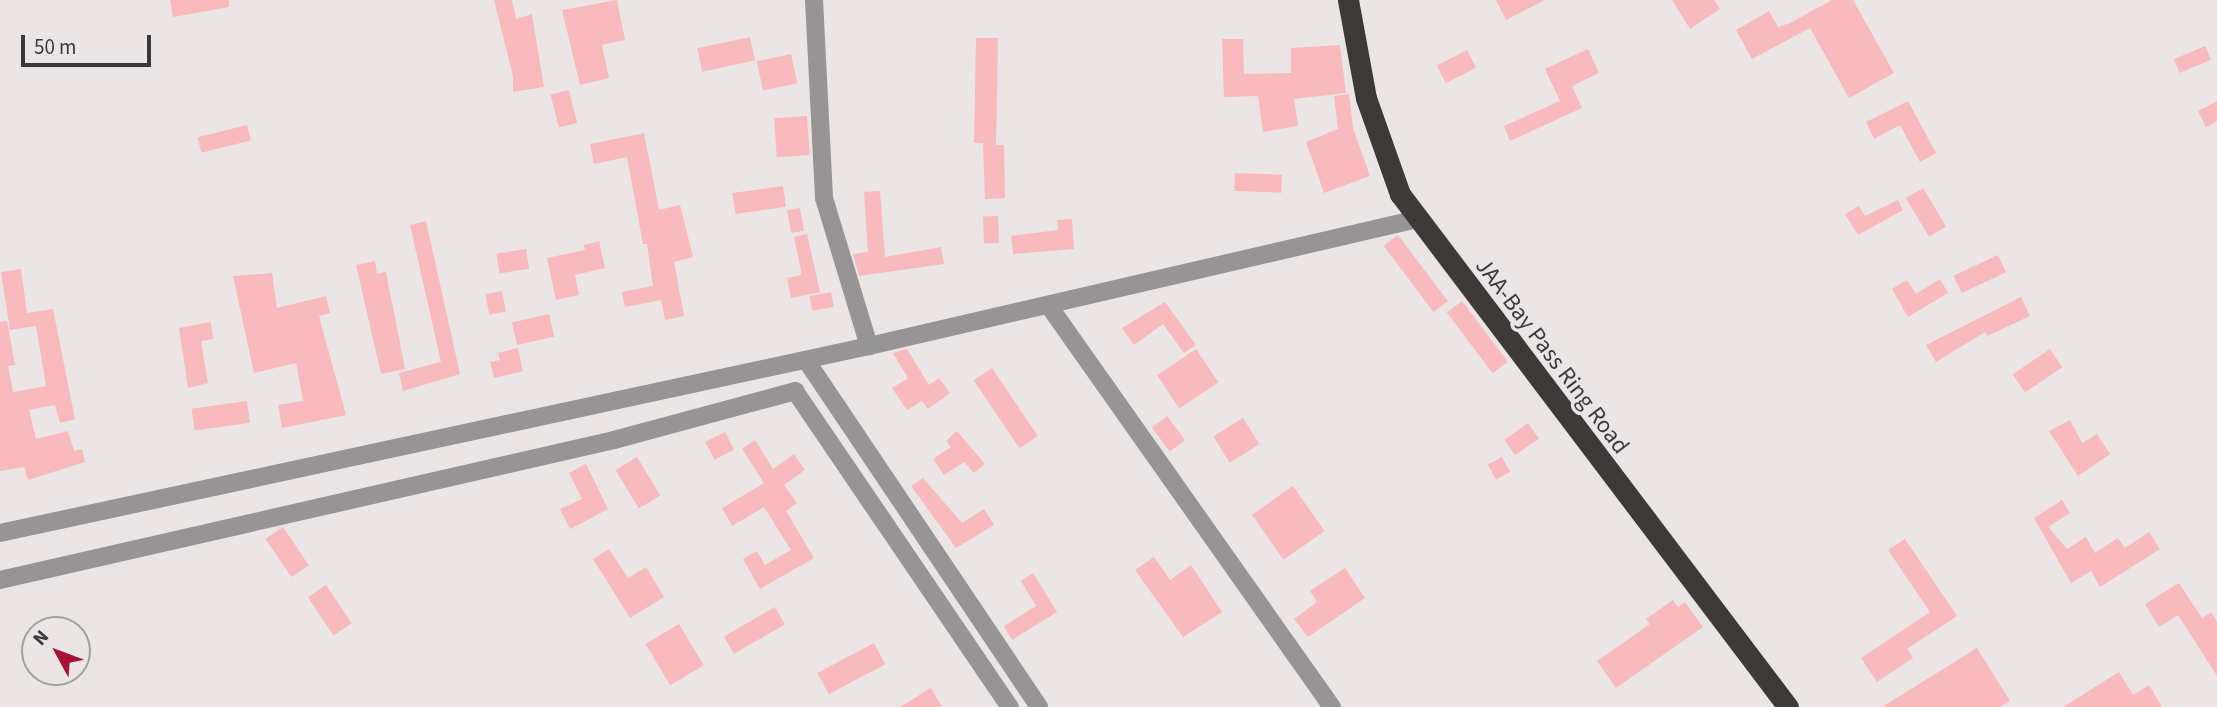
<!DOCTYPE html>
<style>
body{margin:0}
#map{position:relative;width:2217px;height:707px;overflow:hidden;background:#ece5e5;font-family:"Source Sans 3",sans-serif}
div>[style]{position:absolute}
.building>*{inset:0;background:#f8babc;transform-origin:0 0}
.minor>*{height:18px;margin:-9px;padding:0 9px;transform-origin:9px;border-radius:9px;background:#969494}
.highway>*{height:21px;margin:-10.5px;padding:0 10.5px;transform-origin:10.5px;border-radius:10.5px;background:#3e3939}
span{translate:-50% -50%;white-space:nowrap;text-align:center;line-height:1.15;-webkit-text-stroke:7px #ece5e5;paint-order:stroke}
.street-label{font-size:24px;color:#3a3838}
.north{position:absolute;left:21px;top:616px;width:70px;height:70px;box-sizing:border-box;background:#ece5e5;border:2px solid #a5a0a0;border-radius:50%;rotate:311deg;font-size:19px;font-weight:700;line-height:28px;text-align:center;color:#3a3838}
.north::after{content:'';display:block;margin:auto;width:24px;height:32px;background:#a81036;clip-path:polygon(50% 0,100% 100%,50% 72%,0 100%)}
.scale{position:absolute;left:21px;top:35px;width:130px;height:32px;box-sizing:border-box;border:4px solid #3a3838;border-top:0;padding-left:9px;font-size:21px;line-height:24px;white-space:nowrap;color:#3a3838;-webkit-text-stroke:5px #ece5e5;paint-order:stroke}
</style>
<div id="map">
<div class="building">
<i style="clip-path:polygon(170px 0,229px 0,229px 7px,173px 17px)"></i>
<i style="clip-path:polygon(494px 0,512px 0,516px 19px,532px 14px,544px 87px,513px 92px,513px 76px)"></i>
<i style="clip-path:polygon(617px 0,625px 40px,602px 45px,609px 78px,580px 85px,562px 10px)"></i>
<i style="clip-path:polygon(1496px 0,1545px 0,1506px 20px)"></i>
<i style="clip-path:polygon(1672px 0,1714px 0,1720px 9px,1690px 29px)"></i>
<i style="clip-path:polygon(1832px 0,1853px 0,1894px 73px,1849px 98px,1810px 28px,1752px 59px,1736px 30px,1769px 11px,1778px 27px,1790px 23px)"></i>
<i style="left:750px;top:37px;width:24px;height:54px;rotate:78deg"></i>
<i style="clip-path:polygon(976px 38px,998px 38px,996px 145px,1004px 145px,1005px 198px,985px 199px,983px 143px,974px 143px)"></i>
<i style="clip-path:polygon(1222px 39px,1243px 39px,1244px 74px,1291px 73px,1291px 48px,1340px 45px,1346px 93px,1294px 99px,1298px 126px,1263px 132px,1258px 96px,1224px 97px)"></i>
<i style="left:2205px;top:46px;width:15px;height:34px;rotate:67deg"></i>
<i style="clip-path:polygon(1588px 49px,1599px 73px,1572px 86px,1582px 108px,1510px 141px,1504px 126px,1560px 101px,1545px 69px)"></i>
<i style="left:1467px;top:50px;width:20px;height:34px;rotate:63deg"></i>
<i style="left:791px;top:54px;width:30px;height:35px;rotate:78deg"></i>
<i style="left:569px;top:90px;width:34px;height:19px;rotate:76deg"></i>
<i style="clip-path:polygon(1349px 94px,1353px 128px,1370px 176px,1324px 193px,1306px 142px,1338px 129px,1334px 96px)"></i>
<i style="clip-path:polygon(1908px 101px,1936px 153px,1920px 162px,1900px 125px,1874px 139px,1866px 122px)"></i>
<i style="clip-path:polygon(2217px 101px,2217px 121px,2206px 127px,2198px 111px)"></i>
<i style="left:807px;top:116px;width:39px;height:33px;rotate:86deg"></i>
<i style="left:247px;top:125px;width:16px;height:51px;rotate:76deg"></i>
<i style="clip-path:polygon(644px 133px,659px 210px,680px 205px,693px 257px,674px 262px,684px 316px,665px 320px,661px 300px,625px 307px,622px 292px,653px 286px,647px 244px,643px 244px,627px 157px,594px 164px,590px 144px)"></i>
<i style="left:1235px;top:173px;width:47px;height:18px;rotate:2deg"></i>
<i style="left:783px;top:186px;width:21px;height:51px;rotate:82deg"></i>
<i style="left:1923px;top:188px;width:45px;height:20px;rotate:59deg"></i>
<i style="clip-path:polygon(880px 191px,885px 257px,941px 247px,944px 264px,859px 276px,853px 254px,868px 252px,864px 192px)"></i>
<i style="clip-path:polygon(1898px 200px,1903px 210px,1858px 235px,1845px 214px,1859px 206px,1865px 216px)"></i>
<i style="left:800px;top:208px;width:23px;height:13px;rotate:80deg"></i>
<i style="left:998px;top:216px;width:27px;height:15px;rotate:88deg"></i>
<i style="clip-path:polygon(1072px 219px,1074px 249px,1013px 254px,1011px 236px,1058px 230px,1057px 220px)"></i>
<i style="clip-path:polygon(426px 221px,460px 374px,403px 391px,399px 373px,441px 362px,410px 225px)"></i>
<i style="clip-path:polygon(807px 234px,820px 292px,791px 298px,787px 278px,802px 275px,794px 237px)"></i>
<i style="left:1398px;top:235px;width:83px;height:18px;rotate:53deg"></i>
<i style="clip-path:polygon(599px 241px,605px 268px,575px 275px,579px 295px,556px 300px,547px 258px,585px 250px,584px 245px)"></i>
<i style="left:526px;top:249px;width:20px;height:30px;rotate:81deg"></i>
<i style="left:1998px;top:255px;width:19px;height:49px;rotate:65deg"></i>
<i style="clip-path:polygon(375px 261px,377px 274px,386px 272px,405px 369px,381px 374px,356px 265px)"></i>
<i style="clip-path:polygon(21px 269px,27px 313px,53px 309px,75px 419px,60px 423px,55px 405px,29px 410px,36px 439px,68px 431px,74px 451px,82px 449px,85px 462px,28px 480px,24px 467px,0 471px,0 322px,7px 321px,15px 365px,8px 366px,13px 392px,46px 386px,36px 326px,10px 330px,1px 272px)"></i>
<i style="clip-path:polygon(272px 273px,277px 308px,326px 296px,330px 313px,319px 316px,346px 415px,282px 428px,278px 405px,303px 401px,296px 363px,254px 373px,233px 276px)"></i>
<i style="clip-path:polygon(1940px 279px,1948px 293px,1908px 317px,1892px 289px,1907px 280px,1916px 294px)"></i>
<i style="left:502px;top:291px;width:21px;height:17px;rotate:79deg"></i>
<i style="left:831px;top:292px;width:15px;height:22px;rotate:79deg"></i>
<i style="clip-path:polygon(2021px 297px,2030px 316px,1987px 336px,1985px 332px,1936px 362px,1926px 345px)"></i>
<i style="left:1462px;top:301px;width:76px;height:19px;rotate:53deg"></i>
<i style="clip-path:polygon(1165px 302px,1196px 345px,1184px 353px,1163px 324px,1134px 345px,1122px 328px)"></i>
<i style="left:549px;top:314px;width:23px;height:38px;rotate:77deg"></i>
<i style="clip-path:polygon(211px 322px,213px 339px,201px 341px,208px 383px,188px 388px,179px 328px)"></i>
<i style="clip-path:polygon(518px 348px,523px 371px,494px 378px,490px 362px,500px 360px,498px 353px)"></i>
<i style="clip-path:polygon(907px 349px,929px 385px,939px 378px,950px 393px,928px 409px,922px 401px,907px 410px,892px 388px,908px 378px,893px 353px)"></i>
<i style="left:1196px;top:349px;width:40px;height:47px;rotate:56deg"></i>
<i style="left:2050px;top:349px;width:22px;height:45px;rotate:56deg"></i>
<i style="left:992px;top:368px;width:82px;height:22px;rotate:56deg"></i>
<i style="left:247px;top:401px;width:22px;height:56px;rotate:82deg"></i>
<i style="left:1167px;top:416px;width:30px;height:19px;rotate:53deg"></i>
<i style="left:1243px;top:418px;width:31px;height:35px;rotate:58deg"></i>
<i style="clip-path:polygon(2070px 420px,2082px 443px,2097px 434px,2110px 454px,2078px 476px,2049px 431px)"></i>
<i style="left:1528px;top:423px;width:19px;height:29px;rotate:55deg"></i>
<i style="clip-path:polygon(957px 431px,985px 464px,974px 473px,964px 462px,944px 475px,933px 459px,951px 447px,946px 441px)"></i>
<i style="left:725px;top:432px;width:20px;height:22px;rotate:63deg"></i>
<i style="clip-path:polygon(755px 440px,773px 469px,794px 454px,805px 470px,784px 485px,797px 503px,786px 511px,814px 558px,760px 589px,743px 559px,757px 551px,765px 565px,791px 550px,764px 507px,732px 526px,722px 508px,764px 483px,742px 449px)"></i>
<i style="left:637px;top:457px;width:45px;height:25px;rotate:59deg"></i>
<i style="left:1502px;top:457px;width:17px;height:16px;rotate:62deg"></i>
<i style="clip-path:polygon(586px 464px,608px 509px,570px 529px,560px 509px,582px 499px,569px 473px)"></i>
<i style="clip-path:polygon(923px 478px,962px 523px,984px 509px,994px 525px,956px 548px,911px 486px)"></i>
<i style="left:1293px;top:486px;width:55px;height:50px;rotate:55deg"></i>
<i style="clip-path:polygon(2062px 500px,2070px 513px,2048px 527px,2067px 549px,2086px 537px,2095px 553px,2118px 538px,2125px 548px,2149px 532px,2160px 549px,2100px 587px,2091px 571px,2071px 583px,2034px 518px)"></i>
<i style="left:283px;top:527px;width:46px;height:21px;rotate:56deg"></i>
<i style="clip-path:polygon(1905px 539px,1957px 616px,1907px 649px,1913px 658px,1877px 682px,1861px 658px,1930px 612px,1888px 550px)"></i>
<i style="clip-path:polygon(609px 549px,628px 578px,646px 567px,664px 597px,630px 618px,593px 559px)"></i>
<i style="clip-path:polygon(1154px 557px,1170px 580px,1191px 565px,1222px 612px,1183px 637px,1135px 570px)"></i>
<i style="clip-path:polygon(1345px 568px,1365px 598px,1308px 637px,1294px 619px,1317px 602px,1310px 591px)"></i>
<i style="clip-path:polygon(1033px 573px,1057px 612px,1012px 640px,1004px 626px,1036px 606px,1021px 581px)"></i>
<i style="clip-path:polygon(2179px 583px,2202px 618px,2211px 612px,2217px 622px,2217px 676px,2178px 615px,2159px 627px,2145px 604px)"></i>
<i style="left:326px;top:585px;width:46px;height:22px;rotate:56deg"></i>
<i style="clip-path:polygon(1673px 600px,1678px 607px,1685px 602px,1703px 627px,1616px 688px,1597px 661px,1650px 624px,1646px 619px)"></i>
<i style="left:775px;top:607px;width:20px;height:59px;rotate:60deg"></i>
<i style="left:679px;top:624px;width:48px;height:39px;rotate:59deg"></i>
<i style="left:874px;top:643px;width:24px;height:64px;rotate:62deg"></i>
<i style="clip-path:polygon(1977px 648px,2010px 701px,2000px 707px,1882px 707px)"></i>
<i style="clip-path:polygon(2119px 672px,2133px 695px,2149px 685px,2162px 707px,2063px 707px)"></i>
<i style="clip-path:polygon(931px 688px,942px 707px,900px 707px)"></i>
</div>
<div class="minor">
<i style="left:814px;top:0;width:198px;rotate:87.1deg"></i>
<i style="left:824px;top:198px;width:155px;rotate:73.1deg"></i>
<i style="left:1049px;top:306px;width:491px;rotate:54.8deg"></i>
<i style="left:806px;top:360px;width:418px;rotate:56.1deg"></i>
<i style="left:0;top:533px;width:889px;rotate:-12.14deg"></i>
<i style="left:869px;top:346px;width:563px;rotate:-13.03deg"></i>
<i style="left:0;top:580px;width:630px;rotate:-12.84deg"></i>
<i style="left:614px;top:440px;width:188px;rotate:-15.1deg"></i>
<i style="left:795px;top:391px;width:382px;rotate:55.8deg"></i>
</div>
<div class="highway">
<i style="left:1348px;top:0;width:100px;rotate:79.6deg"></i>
<i style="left:1366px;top:98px;width:102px;rotate:70.5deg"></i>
<i style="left:1400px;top:194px;width:643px;rotate:52.9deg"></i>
</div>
<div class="street-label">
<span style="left:1552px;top:356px;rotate:53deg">JAA-Bay Pass Ring Road</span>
</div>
<div class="north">N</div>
<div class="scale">50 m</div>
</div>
